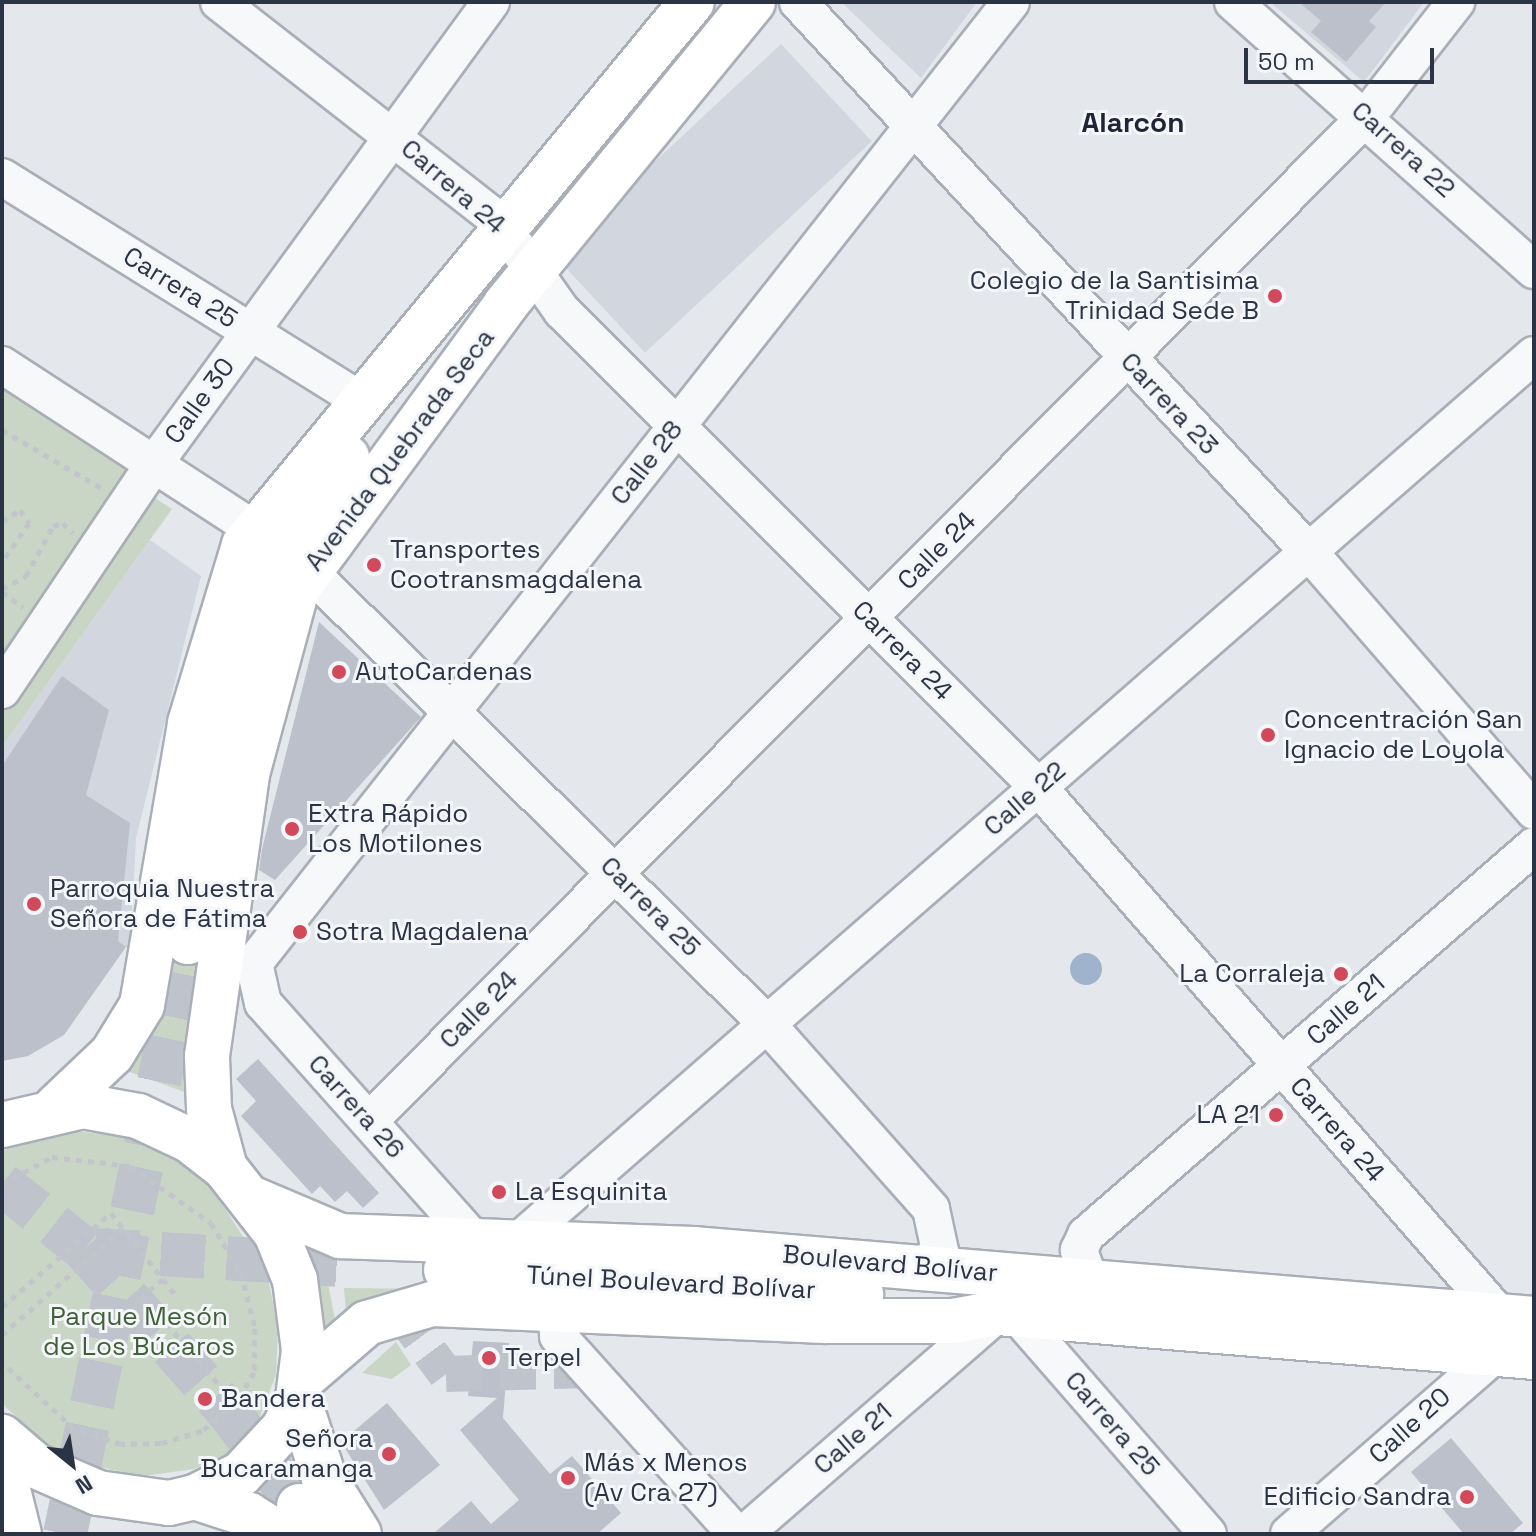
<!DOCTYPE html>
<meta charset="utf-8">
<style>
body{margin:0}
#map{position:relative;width:1536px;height:1536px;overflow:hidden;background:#e4e7ec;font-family:"Space Grotesk",sans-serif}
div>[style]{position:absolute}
.built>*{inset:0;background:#d2d6de;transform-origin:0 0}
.green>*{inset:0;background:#c9d6c5}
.water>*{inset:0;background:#9fb4cc}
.round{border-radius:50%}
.building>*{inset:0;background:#bbc0ca}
.minor-tunnel>*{height:36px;margin-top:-18px;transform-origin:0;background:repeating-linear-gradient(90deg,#bfc3cb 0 36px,transparent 0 54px)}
.major-tunnel>*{height:44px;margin-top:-22px;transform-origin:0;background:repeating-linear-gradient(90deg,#bfc3cb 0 44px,transparent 0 66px)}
.path>*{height:5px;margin-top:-2.5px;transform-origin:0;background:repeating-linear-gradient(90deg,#c2c5cb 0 6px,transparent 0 12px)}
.roads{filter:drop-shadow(2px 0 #a9aeb7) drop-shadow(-2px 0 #a9aeb7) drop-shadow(0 2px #a9aeb7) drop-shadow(0 -2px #a9aeb7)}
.minor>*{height:36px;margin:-18px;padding:0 18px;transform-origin:18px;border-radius:18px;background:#f7f8fa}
.major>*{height:44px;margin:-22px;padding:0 22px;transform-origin:22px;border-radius:22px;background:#fff}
.highway>*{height:44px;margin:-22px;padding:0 22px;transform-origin:22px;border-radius:22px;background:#fff}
.dots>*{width:22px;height:22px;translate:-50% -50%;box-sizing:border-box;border:4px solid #f4f6f9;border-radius:50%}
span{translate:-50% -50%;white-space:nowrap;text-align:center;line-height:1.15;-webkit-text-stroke:6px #f4f6f9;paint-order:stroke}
.street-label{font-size:26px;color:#2b3445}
.poi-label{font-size:26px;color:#2b3445}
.right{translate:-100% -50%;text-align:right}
.left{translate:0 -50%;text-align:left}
.park-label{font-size:26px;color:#3f6138}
.neighbourhood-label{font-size:28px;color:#1d2536;font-weight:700}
.frame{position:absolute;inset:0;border:4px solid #2b3445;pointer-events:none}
.north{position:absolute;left:32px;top:1424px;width:80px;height:80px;-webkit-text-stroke:6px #f4f6f9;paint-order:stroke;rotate:150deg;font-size:22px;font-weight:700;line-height:32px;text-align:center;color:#2b3445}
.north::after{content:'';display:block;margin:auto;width:28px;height:36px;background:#2b3445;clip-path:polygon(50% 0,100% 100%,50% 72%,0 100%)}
.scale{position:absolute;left:1244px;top:48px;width:190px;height:36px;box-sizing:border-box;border:4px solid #2b3445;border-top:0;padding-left:10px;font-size:24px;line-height:28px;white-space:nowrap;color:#2b3445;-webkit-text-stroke:6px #f4f6f9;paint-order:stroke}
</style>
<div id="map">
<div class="built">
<i style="clip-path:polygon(841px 2px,977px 2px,921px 78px)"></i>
<i style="clip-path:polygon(1270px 2px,1424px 2px,1364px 82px)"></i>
<i style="left:781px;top:44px;width:133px;height:310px;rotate:47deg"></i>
<i style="clip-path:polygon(150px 540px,201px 576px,136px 838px,130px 950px,2px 858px,2px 747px)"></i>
</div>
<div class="green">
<i style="clip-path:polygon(2px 386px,131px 467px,124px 478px,172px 509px,2px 747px)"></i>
<i style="clip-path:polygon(168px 947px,209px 953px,190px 1094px,119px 1068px)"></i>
<i style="clip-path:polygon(62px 1130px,121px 1136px,172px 1158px,211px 1187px,267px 1274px,278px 1327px,276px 1375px,259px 1418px,228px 1453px,194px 1469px,143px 1476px,98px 1467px,54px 1450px,2px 1404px,2px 1151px)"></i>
<i style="clip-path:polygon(302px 1241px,321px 1245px,335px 1320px,325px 1329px)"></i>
<i style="clip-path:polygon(344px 1288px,432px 1289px,371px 1299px,346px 1311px)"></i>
<i style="clip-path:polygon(396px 1342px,411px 1365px,392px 1379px,362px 1373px)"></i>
</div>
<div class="water">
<i class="round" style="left:1070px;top:953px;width:32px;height:32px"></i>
</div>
<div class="building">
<i style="clip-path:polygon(1299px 2px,1386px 2px,1369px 21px,1376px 27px,1346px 62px,1311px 32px,1321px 21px)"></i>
<i style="clip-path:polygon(319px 622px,421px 717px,275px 880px,259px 870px,262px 849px)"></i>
<i style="clip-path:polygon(62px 676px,109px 710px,86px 795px,130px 823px,118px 941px,126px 947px,64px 1035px,28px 1056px,2px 1061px,2px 766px)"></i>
<i style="clip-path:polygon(258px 1059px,379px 1193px,363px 1208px,347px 1191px,335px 1202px,320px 1186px,312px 1194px,241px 1116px,256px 1101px,236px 1079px)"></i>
<i style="clip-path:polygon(473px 1341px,509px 1343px,503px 1418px,550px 1474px,572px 1456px,621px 1513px,597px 1534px,433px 1534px,471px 1501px,491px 1524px,519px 1500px,460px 1430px,497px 1398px,468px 1396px)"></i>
<i style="clip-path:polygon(387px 1403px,440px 1465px,384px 1510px,341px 1442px)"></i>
<i style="clip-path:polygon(1451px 1438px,1523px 1523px,1510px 1534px,1464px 1534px,1411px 1472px)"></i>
</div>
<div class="minor-tunnel">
<i style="left:398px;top:1309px;width:81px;rotate:53.6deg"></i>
<i style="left:446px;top:1374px;width:144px;rotate:-1.6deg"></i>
</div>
<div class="major-tunnel">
<i style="left:2px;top:1184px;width:105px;rotate:38.4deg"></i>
<i style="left:84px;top:1249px;width:217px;rotate:48.4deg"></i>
<i style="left:228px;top:1411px;width:119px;rotate:53.2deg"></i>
<i style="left:95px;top:1250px;width:248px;rotate:3.5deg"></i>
<i style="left:65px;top:1534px;width:605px;rotate:-78.26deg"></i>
</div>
<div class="path">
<i style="left:2px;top:430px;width:119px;rotate:30.2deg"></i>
<i style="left:2px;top:522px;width:22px;rotate:-34deg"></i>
<i style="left:20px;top:510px;width:16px;rotate:55deg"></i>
<i style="left:29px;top:523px;width:47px;rotate:124.7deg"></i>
<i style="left:2px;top:589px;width:27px;rotate:-28deg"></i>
<i style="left:26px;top:576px;width:57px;rotate:-61.6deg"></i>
<i style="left:53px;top:526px;width:10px;rotate:-17deg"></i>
<i style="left:63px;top:523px;width:14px;rotate:45deg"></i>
<i style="left:2px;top:592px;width:26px;rotate:36deg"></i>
<i style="left:2px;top:1184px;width:57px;rotate:-28.4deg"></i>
<i style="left:52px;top:1157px;width:79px;rotate:6.6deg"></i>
<i style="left:130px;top:1166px;width:99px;rotate:35.1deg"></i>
<i style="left:211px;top:1223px;width:58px;rotate:59deg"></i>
<i style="left:241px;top:1273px;width:57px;rotate:75.7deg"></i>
<i style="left:255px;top:1328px;width:44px;rotate:91.3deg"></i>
<i style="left:254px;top:1372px;width:36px;rotate:120deg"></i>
<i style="left:236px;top:1403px;width:44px;rotate:140.5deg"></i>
<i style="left:202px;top:1431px;width:43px;rotate:163.7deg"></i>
<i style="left:161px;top:1443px;width:40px;rotate:178.6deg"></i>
<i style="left:121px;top:1444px;width:49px;rotate:-162.3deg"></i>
<i style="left:74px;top:1429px;width:98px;rotate:-137.1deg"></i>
<i style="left:163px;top:1279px;width:26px;rotate:140deg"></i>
<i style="left:143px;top:1296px;width:141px;rotate:49.3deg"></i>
<i style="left:2px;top:1307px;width:144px;rotate:-40.8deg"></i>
<i style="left:111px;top:1213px;width:108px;rotate:51.8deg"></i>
<i style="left:2px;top:1335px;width:162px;rotate:-41.5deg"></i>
</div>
<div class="roads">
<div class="minor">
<i style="left:219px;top:2px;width:353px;rotate:38deg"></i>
<i style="left:497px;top:219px;width:113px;rotate:54.8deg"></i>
<i style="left:562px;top:311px;width:673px;rotate:45deg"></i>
<i style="left:1038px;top:787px;width:720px;rotate:48.83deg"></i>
<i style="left:798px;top:2px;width:751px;rotate:47.11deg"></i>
<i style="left:1309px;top:552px;width:343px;rotate:49deg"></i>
<i style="left:1233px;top:2px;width:403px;rotate:41.7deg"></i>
<i style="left:2px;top:177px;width:420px;rotate:31.9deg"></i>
<i style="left:2px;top:365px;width:301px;rotate:33.1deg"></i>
<i style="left:308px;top:570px;width:646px;rotate:44.69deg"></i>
<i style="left:767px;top:1024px;width:247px;rotate:48.4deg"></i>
<i style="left:931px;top:1209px;width:43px;rotate:77.9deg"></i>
<i style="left:940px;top:1251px;width:23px;rotate:139deg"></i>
<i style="left:2px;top:690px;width:272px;rotate:-56.1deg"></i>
<i style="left:154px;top:464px;width:572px;rotate:-53.89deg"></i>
<i style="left:369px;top:1121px;width:1416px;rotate:-45.2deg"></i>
<i style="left:1367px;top:116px;width:145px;rotate:-52deg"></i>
<i style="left:476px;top:1242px;width:320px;rotate:-131.7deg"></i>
<i style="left:263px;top:1003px;width:41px;rotate:-102.7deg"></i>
<i style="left:254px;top:963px;width:1223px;rotate:-51.77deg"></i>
<i style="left:516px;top:1243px;width:1351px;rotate:-41.1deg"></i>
<i style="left:1090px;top:1281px;width:33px;rotate:-110deg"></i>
<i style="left:1079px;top:1250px;width:17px;rotate:-65deg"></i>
<i style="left:1086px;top:1235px;width:593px;rotate:-40.97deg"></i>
<i style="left:557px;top:1308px;width:28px;rotate:88deg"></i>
<i style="left:558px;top:1336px;width:266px;rotate:48deg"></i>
<i style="left:1016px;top:1314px;width:292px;rotate:48.9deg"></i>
<i style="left:744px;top:1534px;width:337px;rotate:-41deg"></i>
<i style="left:1289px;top:1534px;width:291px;rotate:-41.1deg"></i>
</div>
<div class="major">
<i style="left:188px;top:942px;width:192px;rotate:-80.4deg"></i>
<i style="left:220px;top:753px;width:153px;rotate:-75.6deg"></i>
<i style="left:258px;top:605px;width:62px;rotate:-67.2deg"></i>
<i style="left:282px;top:548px;width:112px;rotate:-54.5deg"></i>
<i style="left:56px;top:1107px;width:77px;rotate:-43.4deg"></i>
<i style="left:112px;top:1054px;width:57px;rotate:-58.5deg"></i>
<i style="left:142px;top:1005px;width:286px;rotate:-80.3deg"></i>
<i style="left:190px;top:723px;width:186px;rotate:-73.1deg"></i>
<i style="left:244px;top:545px;width:704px;rotate:-50.48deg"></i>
<i style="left:225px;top:1168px;width:61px;rotate:-105.2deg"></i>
<i style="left:209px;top:1109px;width:53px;rotate:-92.2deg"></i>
<i style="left:207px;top:1056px;width:285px;rotate:-81.9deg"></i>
<i style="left:247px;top:774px;width:192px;rotate:-74.9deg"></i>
<i style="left:297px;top:589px;width:353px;rotate:-53.7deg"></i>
<i style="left:506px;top:304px;width:390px;rotate:-50.7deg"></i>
<i style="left:253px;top:1199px;width:95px;rotate:23deg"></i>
<i style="left:340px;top:1236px;width:353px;rotate:2.1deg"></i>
<i style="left:693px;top:1249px;width:844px;rotate:4.76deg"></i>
<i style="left:446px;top:1270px;width:416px;rotate:3.4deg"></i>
<i style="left:303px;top:1378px;width:84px;rotate:-40.7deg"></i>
<i style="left:367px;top:1323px;width:68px;rotate:-16.3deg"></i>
<i style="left:432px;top:1304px;width:393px;rotate:2.5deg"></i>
<i style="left:825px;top:1321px;width:128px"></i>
<i style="left:953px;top:1321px;width:46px;rotate:-10.1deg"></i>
<i style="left:998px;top:1313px;width:538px;rotate:4.69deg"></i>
<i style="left:298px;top:1398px;width:84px;rotate:72deg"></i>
<i style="left:324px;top:1478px;width:66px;rotate:58deg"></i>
<i style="left:195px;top:1497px;width:57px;rotate:18.4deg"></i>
<i style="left:249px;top:1515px;width:36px;rotate:32deg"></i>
<i style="left:299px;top:1506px;width:35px;rotate:53deg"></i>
</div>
<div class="highway">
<i style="left:2px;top:1125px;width:83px;rotate:-13.2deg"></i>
<i style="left:83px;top:1106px;width:56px;rotate:10.3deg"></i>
<i style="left:138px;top:1116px;width:56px;rotate:25.2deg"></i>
<i style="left:189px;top:1140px;width:46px;rotate:37.9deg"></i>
<i style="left:225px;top:1168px;width:83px;rotate:51.9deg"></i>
<i style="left:276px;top:1233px;width:51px;rotate:68deg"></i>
<i style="left:295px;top:1280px;width:71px;rotate:82.7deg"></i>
<i style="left:304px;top:1350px;width:48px;rotate:97.1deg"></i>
<i style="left:298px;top:1398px;width:33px;rotate:115deg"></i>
<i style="left:284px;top:1428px;width:63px;rotate:133.1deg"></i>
<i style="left:241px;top:1474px;width:51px;rotate:153.4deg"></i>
<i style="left:195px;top:1497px;width:27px;rotate:167deg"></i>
<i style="left:169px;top:1503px;width:72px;rotate:-172deg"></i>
<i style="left:98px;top:1493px;width:68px;rotate:-156.5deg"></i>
<i style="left:36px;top:1466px;width:45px;rotate:-139.5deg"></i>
<i style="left:2px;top:1466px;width:70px;rotate:76deg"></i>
</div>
</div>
<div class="dots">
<i style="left:1275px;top:296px;background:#d1495b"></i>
<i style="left:374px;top:565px;background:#d1495b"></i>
<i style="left:339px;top:672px;background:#d1495b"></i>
<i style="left:1268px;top:735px;background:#d1495b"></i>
<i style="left:292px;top:829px;background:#d1495b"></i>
<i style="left:34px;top:904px;background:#d1495b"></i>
<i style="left:300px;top:932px;background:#d1495b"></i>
<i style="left:1341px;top:974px;background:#d1495b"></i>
<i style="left:1276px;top:1115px;background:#d1495b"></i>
<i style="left:499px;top:1192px;background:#d1495b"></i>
<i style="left:489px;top:1358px;background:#d1495b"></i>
<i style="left:205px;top:1399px;background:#d1495b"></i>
<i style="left:389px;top:1454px;background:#d1495b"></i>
<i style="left:568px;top:1478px;background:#d1495b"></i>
<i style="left:1467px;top:1497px;background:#d1495b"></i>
</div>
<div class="street-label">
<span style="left:1403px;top:150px;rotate:42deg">Carrera 22</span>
<span style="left:453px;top:187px;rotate:41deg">Carrera 24</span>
<span style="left:180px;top:288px;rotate:32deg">Carrera 25</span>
<span style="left:200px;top:401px;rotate:-54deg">Calle 30</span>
<span style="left:1169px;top:404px;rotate:47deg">Carrera 23</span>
<span style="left:400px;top:450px;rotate:-53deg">Avenida Quebrada Seca</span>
<span style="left:647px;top:463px;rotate:-52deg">Calle 28</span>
<span style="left:937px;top:551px;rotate:-45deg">Calle 24</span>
<span style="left:902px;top:651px;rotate:45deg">Carrera 24</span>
<span style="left:1025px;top:799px;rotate:-41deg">Calle 22</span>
<span style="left:650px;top:907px;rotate:45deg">Carrera 25</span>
<span style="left:479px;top:1010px;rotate:-45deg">Calle 24</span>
<span style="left:1346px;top:1010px;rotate:-41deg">Calle 21</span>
<span style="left:356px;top:1107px;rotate:48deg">Carrera 26</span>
<span style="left:1337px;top:1130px;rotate:49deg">Carrera 24</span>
<span style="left:890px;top:1264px;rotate:5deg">Boulevard Bolívar</span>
<span style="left:671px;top:1283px;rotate:3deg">Túnel Boulevard Bolívar</span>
<span style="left:1112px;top:1424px;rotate:49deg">Carrera 25</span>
<span style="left:1410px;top:1426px;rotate:-42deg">Calle 20</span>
<span style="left:853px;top:1439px;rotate:-41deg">Calle 21</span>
</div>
<div class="poi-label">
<span class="right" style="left:1259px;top:296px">Colegio de la Santisima<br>Trinidad Sede B</span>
<span class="left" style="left:390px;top:565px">Transportes<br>Cootransmagdalena</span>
<span class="left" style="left:355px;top:672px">AutoCardenas</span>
<span class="left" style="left:1284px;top:735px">Concentración San<br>Ignacio de Loyola</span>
<span class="left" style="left:308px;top:829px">Extra Rápido<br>Los Motilones</span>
<span class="left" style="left:50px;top:904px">Parroquia Nuestra<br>Señora de Fátima</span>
<span class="left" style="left:316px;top:932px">Sotra Magdalena</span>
<span class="right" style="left:1325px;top:974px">La Corraleja</span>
<span class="right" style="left:1260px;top:1115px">LA 21</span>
<span class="left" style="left:515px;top:1192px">La Esquinita</span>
<span class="left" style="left:505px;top:1358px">Terpel</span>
<span class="left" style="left:221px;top:1399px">Bandera</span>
<span class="right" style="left:373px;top:1454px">Señora<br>Bucaramanga</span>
<span class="left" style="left:584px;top:1478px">Más x Menos<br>(Av Cra 27)</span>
<span class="right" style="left:1451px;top:1497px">Edificio Sandra</span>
</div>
<div class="park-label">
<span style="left:139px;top:1332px">Parque Mesón<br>de Los Búcaros</span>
</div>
<div class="neighbourhood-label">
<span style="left:1133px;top:122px">Alarcón</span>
</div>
<div class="frame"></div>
<div class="north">N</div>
<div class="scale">50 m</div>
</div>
